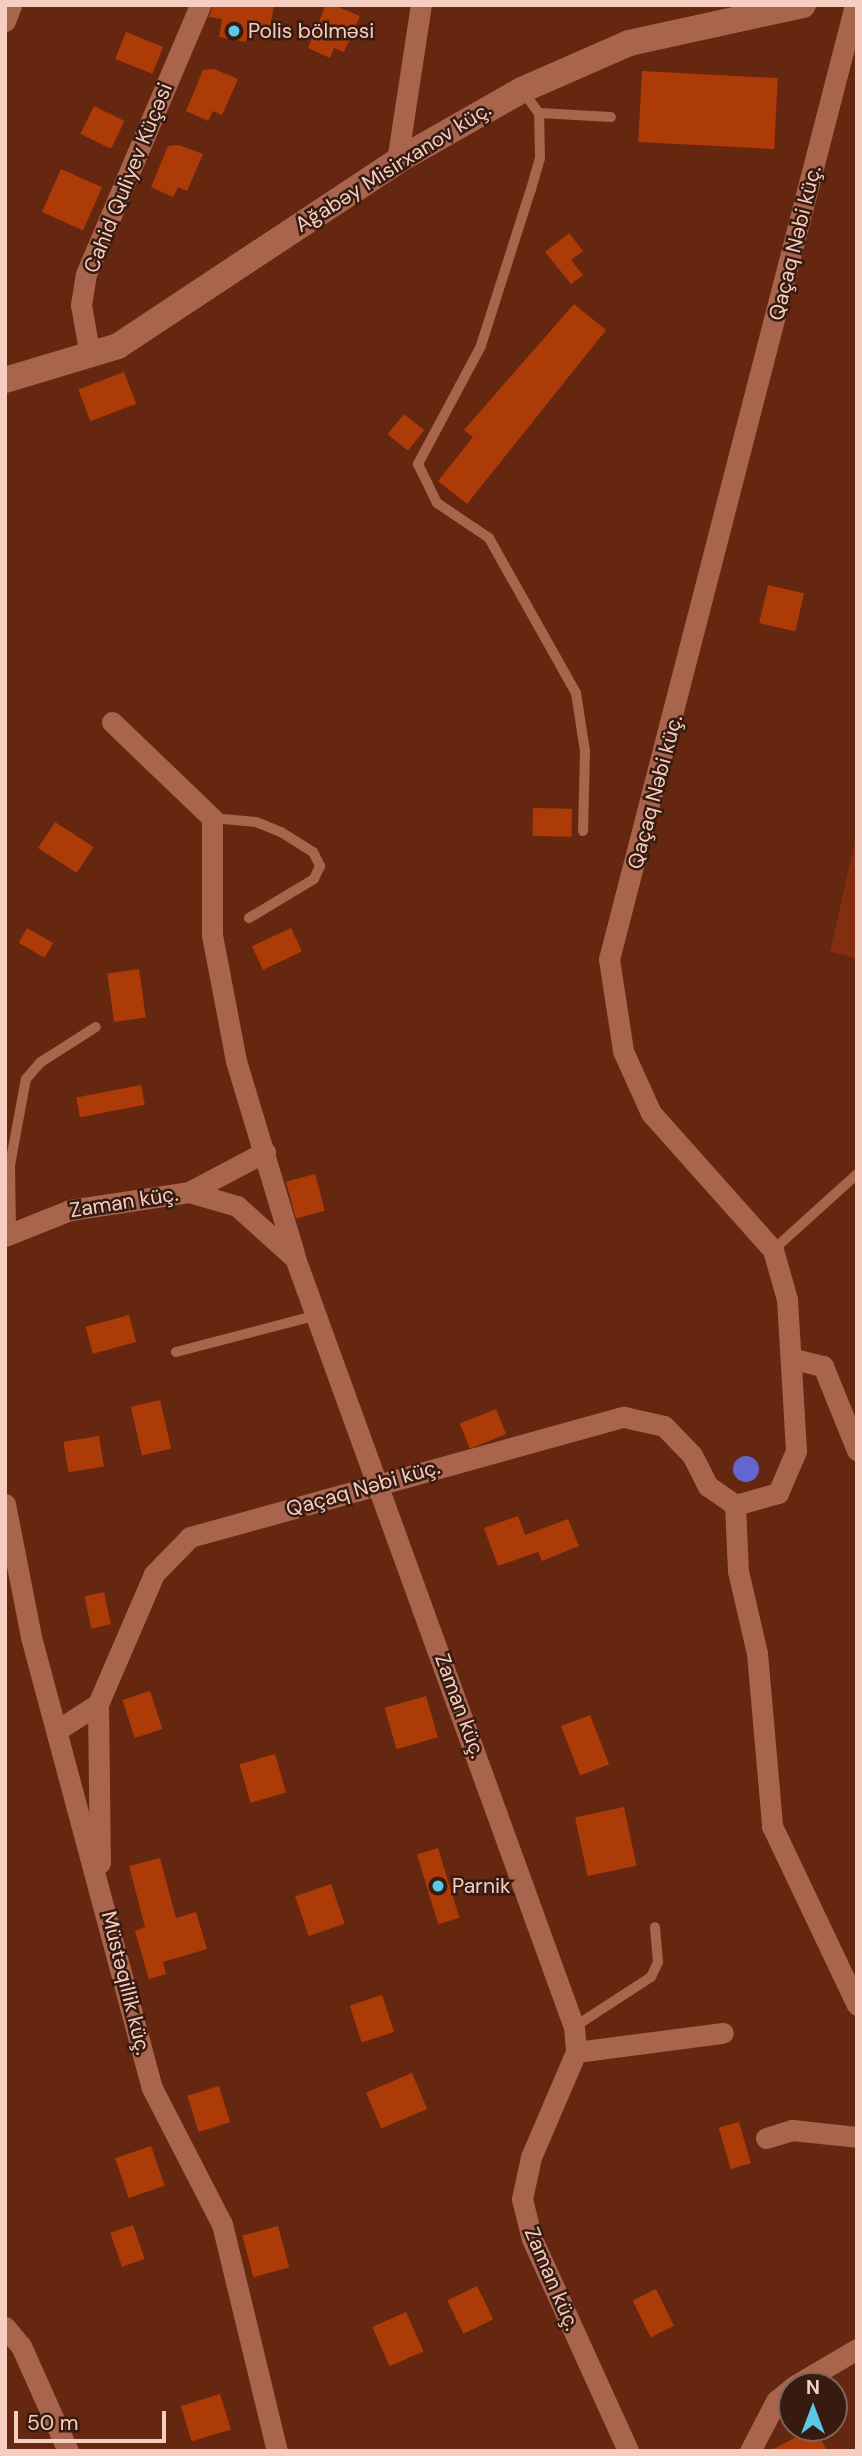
<!DOCTYPE html>
<meta charset="utf-8">
<style>
body{margin:0}
#map{position:relative;width:862px;height:2456px;overflow:hidden;background:#652710;font-family:"DM Sans",sans-serif}
div>[style]{position:absolute}
.green>*{inset:0;background:#832f0f}
.water>*{inset:0;background:#6466cf}
.round{border-radius:50%}
.building>*{inset:0;background:#ad3b08;transform-origin:0 0}
.service>*{height:10px;margin:-5px;padding:0 5px;transform-origin:5px;border-radius:5px;background:#a9644d}
.minor>*{height:21px;margin:-10.5px;padding:0 10.5px;transform-origin:10.5px;border-radius:10.5px;background:#a9644d}
.tertiary>*{height:26px;margin:-13px;padding:0 13px;transform-origin:13px;border-radius:13px;background:#a9644d}
.dots>*{width:19px;height:19px;translate:-50% -50%;box-sizing:border-box;border:4px solid #371b11;border-radius:50%}
span{translate:-50% -50%;white-space:nowrap;text-align:center;line-height:1.15;-webkit-text-stroke:5px #371b11;paint-order:stroke}
.poi-label{font-size:21px;color:#f5cec1}
.left{translate:0 -50%;text-align:left}
.street-label{font-size:21px;color:#f5cec1}
.frame{position:absolute;inset:0;border:7px solid #f5cec1;pointer-events:none}
.north{position:absolute;left:778px;top:2372px;width:70px;height:70px;box-sizing:border-box;background:#371b11;border:2px solid #836357;border-radius:50%;rotate:0deg;font-size:19px;font-weight:700;line-height:28px;text-align:center;color:#f5cec1}
.north::after{content:'';display:block;margin:auto;width:24px;height:32px;background:#5bc8e6;clip-path:polygon(50% 0,100% 100%,50% 72%,0 100%)}
.scale{position:absolute;left:14px;top:2411px;width:152px;height:32px;box-sizing:border-box;border:4px solid #f5cec1;border-top:0;padding-left:9px;font-size:21px;line-height:24px;white-space:nowrap;color:#f5cec1;-webkit-text-stroke:5px #371b11;paint-order:stroke}
</style>
<div id="map">
<div class="green">
<i style="clip-path:polygon(857px 832px,857px 958px,830px 952px)"></i>
</div>
<div class="water">
<i class="round" style="left:733px;top:1456px;width:26px;height:26px"></i>
</div>
<div class="building">
<i style="clip-path:polygon(213px 5px,274px 5px,270px 28px,250px 24px,246px 42px,219px 37px,222px 19px,209px 17px)"></i>
<i style="clip-path:polygon(336px 6px,360px 16px,344px 52px,334px 48px,330px 58px,308px 48px,325px 7px)"></i>
<i style="left:126px;top:32px;width:40px;height:29px;rotate:22deg"></i>
<i style="clip-path:polygon(214px 69px,238px 79px,222px 115px,213px 111px,208px 121px,186px 111px,203px 70px)"></i>
<i style="left:642px;top:71px;width:136px;height:71px;rotate:3deg"></i>
<i style="left:94px;top:106px;width:34px;height:31px;rotate:26deg"></i>
<i style="clip-path:polygon(179px 145px,203px 154px,187px 191px,178px 187px,173px 197px,151px 187px,168px 146px)"></i>
<i style="left:61px;top:169px;width:45px;height:47px;rotate:24deg"></i>
<i style="clip-path:polygon(569px 233px,583px 251px,571px 260px,583px 275px,571px 284px,545px 252px)"></i>
<i style="clip-path:polygon(574px 304px,606px 330px,467px 504px,438px 481px,473px 437px,464px 430px)"></i>
<i style="left:124px;top:372px;width:34px;height:49px;rotate:69deg"></i>
<i style="left:404px;top:414px;width:26px;height:26px;rotate:39deg"></i>
<i style="left:768px;top:585px;width:37px;height:39px;rotate:13deg"></i>
<i style="left:533px;top:808px;width:39px;height:28px;rotate:1deg"></i>
<i style="left:55px;top:822px;width:46px;height:31px;rotate:33deg"></i>
<i style="left:27px;top:928px;width:30px;height:17px;rotate:30deg"></i>
<i style="left:291px;top:928px;width:26px;height:43px;rotate:65deg"></i>
<i style="left:139px;top:969px;width:49px;height:32px;rotate:82deg"></i>
<i style="left:141px;top:1085px;width:20px;height:66px;rotate:79deg"></i>
<i style="left:315px;top:1174px;width:38px;height:30px;rotate:75deg"></i>
<i style="left:129px;top:1315px;width:28px;height:45px;rotate:75deg"></i>
<i style="left:160px;top:1400px;width:50px;height:30px;rotate:77deg"></i>
<i style="left:496px;top:1409px;width:27px;height:39px;rotate:68deg"></i>
<i style="left:99px;top:1436px;width:31px;height:36px;rotate:81deg"></i>
<i style="clip-path:polygon(518px 1516px,525px 1535px,568px 1519px,579px 1546px,542px 1561px,538px 1552px,498px 1566px,484px 1528px)"></i>
<i style="left:104px;top:1592px;width:33px;height:20px;rotate:78deg"></i>
<i style="left:150px;top:1691px;width:40px;height:29px;rotate:72deg"></i>
<i style="left:426px;top:1696px;width:43px;height:43px;rotate:74deg"></i>
<i style="left:590px;top:1715px;width:53px;height:31px;rotate:69deg"></i>
<i style="left:275px;top:1754px;width:40px;height:37px;rotate:74deg"></i>
<i style="left:624px;top:1807px;width:60px;height:50px;rotate:78deg"></i>
<i style="left:438px;top:1848px;width:73px;height:22px;rotate:73deg"></i>
<i style="clip-path:polygon(160px 1858px,176px 1918px,196px 1912px,207px 1949px,163px 1962px,166px 1974px,149px 1979px,135px 1931px,145px 1927px,129px 1866px)"></i>
<i style="left:331px;top:1884px;width:42px;height:38px;rotate:71deg"></i>
<i style="left:382px;top:1995px;width:39px;height:34px;rotate:72deg"></i>
<i style="left:412px;top:2073px;width:39px;height:50px;rotate:67deg"></i>
<i style="left:219px;top:2086px;width:38px;height:33px;rotate:73deg"></i>
<i style="left:739px;top:2122px;width:43px;height:21px;rotate:74deg"></i>
<i style="left:151px;top:2146px;width:42px;height:38px;rotate:71deg"></i>
<i style="left:133px;top:2225px;width:36px;height:24px;rotate:71deg"></i>
<i style="left:278px;top:2226px;width:43px;height:37px;rotate:75deg"></i>
<i style="left:477px;top:2286px;width:37px;height:33px;rotate:64deg"></i>
<i style="left:656px;top:2289px;width:41px;height:26px;rotate:64deg"></i>
<i style="left:406px;top:2312px;width:43px;height:37px;rotate:66deg"></i>
<i style="left:220px;top:2394px;width:37px;height:41px;rotate:73deg"></i>
<i style="clip-path:polygon(815px 2428px,827px 2451px,770px 2451px,813px 2428px)"></i>
</div>
<div class="service">
<i style="left:522px;top:90px;width:29px;rotate:54deg"></i>
<i style="left:539px;top:113px;width:45px;rotate:88.7deg"></i>
<i style="left:540px;top:158px;width:35px;rotate:106deg"></i>
<i style="left:530px;top:192px;width:162px;rotate:107.7deg"></i>
<i style="left:481px;top:346px;width:134px;rotate:118.1deg"></i>
<i style="left:418px;top:464px;width:43px;rotate:64deg"></i>
<i style="left:437px;top:503px;width:63px;rotate:33.9deg"></i>
<i style="left:489px;top:538px;width:178px;rotate:60.7deg"></i>
<i style="left:576px;top:693px;width:59px;rotate:81.2deg"></i>
<i style="left:585px;top:751px;width:80px;rotate:91.4deg"></i>
<i style="left:539px;top:113px;width:72px;rotate:3.2deg"></i>
<i style="left:212px;top:818px;width:44px;rotate:5.2deg"></i>
<i style="left:256px;top:822px;width:27px;rotate:22deg"></i>
<i style="left:281px;top:832px;width:38px;rotate:32deg"></i>
<i style="left:313px;top:852px;width:16px;rotate:63deg"></i>
<i style="left:320px;top:866px;width:14px;rotate:115deg"></i>
<i style="left:314px;top:879px;width:76px;rotate:149deg"></i>
<i style="left:11px;top:1230px;width:65px;rotate:-90.9deg"></i>
<i style="left:10px;top:1165px;width:87px;rotate:-79.5deg"></i>
<i style="left:26px;top:1079px;width:23px;rotate:-49deg"></i>
<i style="left:41px;top:1062px;width:65px;rotate:-32.5deg"></i>
<i style="left:773px;top:1250px;width:113px;rotate:-42.1deg"></i>
<i style="left:176px;top:1352px;width:143px;rotate:-14.6deg"></i>
<i style="left:574px;top:2027px;width:92px;rotate:-33deg"></i>
<i style="left:651px;top:1977px;width:17px;rotate:-65deg"></i>
<i style="left:658px;top:1962px;width:35px;rotate:-95deg"></i>
</div>
<div class="minor">
<i style="left:855px;top:5px;width:985px;rotate:104.46deg"></i>
<i style="left:609px;top:959px;width:93px;rotate:81.3deg"></i>
<i style="left:623px;top:1051px;width:68px;rotate:65.7deg"></i>
<i style="left:651px;top:1113px;width:183px;rotate:48.3deg"></i>
<i style="left:773px;top:1250px;width:51px;rotate:74.1deg"></i>
<i style="left:787px;top:1299px;width:152px;rotate:86.6deg"></i>
<i style="left:796px;top:1451px;width:46px;rotate:113.2deg"></i>
<i style="left:778px;top:1493px;width:45px;rotate:164.4deg"></i>
<i style="left:735px;top:1505px;width:66px;rotate:87.4deg"></i>
<i style="left:738px;top:1571px;width:84px;rotate:77deg"></i>
<i style="left:757px;top:1653px;width:174px;rotate:85deg"></i>
<i style="left:772px;top:1826px;width:198px;rotate:64.6deg"></i>
<i style="left:5px;top:21px;width:17px;rotate:-69deg"></i>
<i style="left:397px;top:161px;width:158px;rotate:-81.3deg"></i>
<i style="left:90px;top:356px;width:52px;rotate:-100deg"></i>
<i style="left:81px;top:305px;width:31px;rotate:-81deg"></i>
<i style="left:86px;top:274px;width:292px;rotate:-67deg"></i>
<i style="left:112px;top:722px;width:139px;rotate:43.8deg"></i>
<i style="left:212px;top:818px;width:117px;rotate:90deg"></i>
<i style="left:212px;top:935px;width:128px;rotate:79.2deg"></i>
<i style="left:236px;top:1061px;width:201px;rotate:73.2deg"></i>
<i style="left:189px;top:1192px;width:86px;rotate:-27.8deg"></i>
<i style="left:5px;top:1236px;width:70px;rotate:-21.8deg"></i>
<i style="left:70px;top:1210px;width:120px;rotate:-8.6deg"></i>
<i style="left:189px;top:1192px;width:50px;rotate:16.3deg"></i>
<i style="left:237px;top:1206px;width:78px;rotate:41.9deg"></i>
<i style="left:295px;top:1258px;width:818px;rotate:70.06deg"></i>
<i style="left:574px;top:2027px;width:25px;rotate:85deg"></i>
<i style="left:576px;top:2052px;width:114px;rotate:113.2deg"></i>
<i style="left:531px;top:2157px;width:43px;rotate:102.1deg"></i>
<i style="left:522px;top:2199px;width:41px;rotate:76deg"></i>
<i style="left:532px;top:2239px;width:233px;rotate:65.6deg"></i>
<i style="left:794px;top:1359px;width:30px;rotate:14deg"></i>
<i style="left:823px;top:1366px;width:91px;rotate:68deg"></i>
<i style="left:5px;top:1504px;width:136px;rotate:78.9deg"></i>
<i style="left:31px;top:1637px;width:467px;rotate:75deg"></i>
<i style="left:152px;top:2088px;width:153px;rotate:62.8deg"></i>
<i style="left:222px;top:2224px;width:234px;rotate:76.4deg"></i>
<i style="left:98px;top:1704px;width:159px;rotate:89.3deg"></i>
<i style="left:59px;top:1729px;width:46px;rotate:-32.7deg"></i>
<i style="left:98px;top:1704px;width:142px;rotate:-66.7deg"></i>
<i style="left:154px;top:1574px;width:52px;rotate:-45.8deg"></i>
<i style="left:190px;top:1537px;width:450px;rotate:-15.5deg"></i>
<i style="left:624px;top:1417px;width:41px;rotate:12.7deg"></i>
<i style="left:664px;top:1426px;width:40px;rotate:46deg"></i>
<i style="left:692px;top:1455px;width:35px;rotate:63deg"></i>
<i style="left:708px;top:1486px;width:33px;rotate:35deg"></i>
<i style="left:576px;top:2052px;width:148px;rotate:-7.4deg"></i>
<i style="left:766px;top:2138px;width:27px;rotate:-17deg"></i>
<i style="left:792px;top:2130px;width:65px;rotate:6.1deg"></i>
<i style="left:5px;top:2327px;width:25px;rotate:50deg"></i>
<i style="left:21px;top:2346px;width:115px;rotate:65.9deg"></i>
<i style="left:794px;top:2386px;width:73px;rotate:-30.4deg"></i>
<i style="left:750px;top:2451px;width:56px;rotate:-62.5deg"></i>
<i style="left:776px;top:2401px;width:21px;rotate:-39deg"></i>
</div>
<div class="tertiary">
<i style="left:5px;top:380px;width:118px;rotate:-16.7deg"></i>
<i style="left:118px;top:346px;width:335px;rotate:-33.5deg"></i>
<i style="left:397px;top:161px;width:144px;rotate:-29.6deg"></i>
<i style="left:522px;top:90px;width:117px;rotate:-23.7deg"></i>
<i style="left:629px;top:43px;width:178px;rotate:-12.3deg"></i>
</div>
<div class="dots">
<i style="left:234px;top:31px;background:#5bc8e6"></i>
<i style="left:438px;top:1886px;background:#5bc8e6"></i>
</div>
<div class="poi-label">
<span class="left" style="left:248px;top:31px">Polis bölməsi</span>
<span class="left" style="left:452px;top:1886px">Parnik</span>
</div>
<div class="street-label">
<span style="left:393px;top:167px;rotate:-32deg">Ağabəy Misirxanov küç.</span>
<span style="left:128px;top:178px;rotate:-68deg">Cahid Quliyev Küçəsi</span>
<span style="left:795px;top:243px;rotate:-76deg">Qaçaq Nəbi küç.</span>
<span style="left:655px;top:792px;rotate:-75deg">Qaçaq Nəbi küç.</span>
<span style="left:124px;top:1202px;rotate:-9deg">Zaman küç.</span>
<span style="left:363px;top:1488px;rotate:-16deg">Qaçaq Nəbi küç.</span>
<span style="left:460px;top:1706px;rotate:70deg">Zaman küç.</span>
<span style="left:126px;top:1983px;rotate:76deg">Müstəqillik küç.</span>
<span style="left:552px;top:2279px;rotate:67deg">Zaman küç.</span>
</div>
<div class="frame"></div>
<div class="north">N</div>
<div class="scale">50 m</div>
</div>
